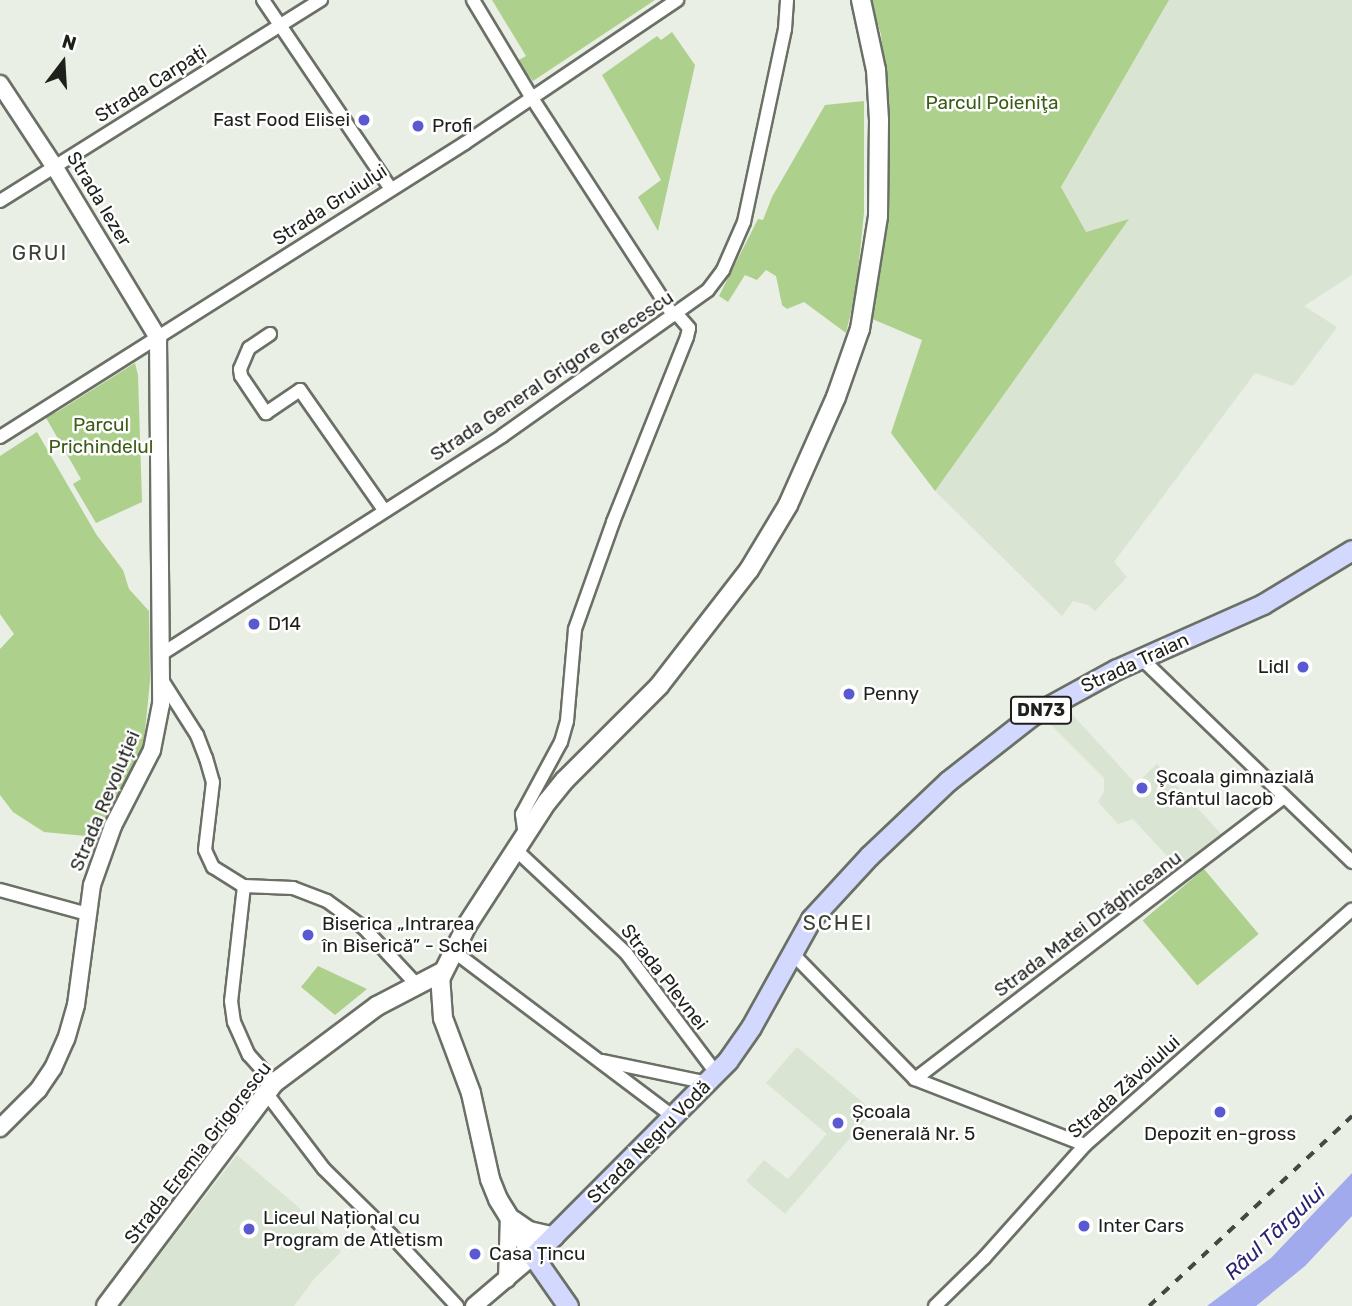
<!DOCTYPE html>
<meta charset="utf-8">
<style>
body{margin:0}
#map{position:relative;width:1352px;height:1306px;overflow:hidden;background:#e9efe4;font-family:Rubik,sans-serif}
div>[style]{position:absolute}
.built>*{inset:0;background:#dae4d2}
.green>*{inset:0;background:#add08d;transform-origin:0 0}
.water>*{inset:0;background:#a2aaee}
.roads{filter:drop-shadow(2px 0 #6b7066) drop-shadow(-2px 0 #6b7066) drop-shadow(0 2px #6b7066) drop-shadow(0 -2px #6b7066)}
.minor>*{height:12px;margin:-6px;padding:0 6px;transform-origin:6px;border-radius:6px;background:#fff}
.tertiary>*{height:16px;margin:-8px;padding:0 8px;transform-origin:8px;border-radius:8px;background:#fff}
.secondary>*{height:18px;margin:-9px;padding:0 9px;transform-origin:9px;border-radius:9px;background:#fff}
.primary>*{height:19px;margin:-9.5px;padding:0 9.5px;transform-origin:9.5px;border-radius:9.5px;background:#d3d8fe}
.rail>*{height:3.5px;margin-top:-1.75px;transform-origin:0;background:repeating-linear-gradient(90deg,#454742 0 9px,transparent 0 18px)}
.dots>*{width:19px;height:19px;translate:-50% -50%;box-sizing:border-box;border:4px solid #fff;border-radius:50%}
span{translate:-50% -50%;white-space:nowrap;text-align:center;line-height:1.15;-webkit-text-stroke:5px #fff;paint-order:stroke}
.shield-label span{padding:2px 5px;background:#fff;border:2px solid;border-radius:5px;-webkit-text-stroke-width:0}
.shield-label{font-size:18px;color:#1e201c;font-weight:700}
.street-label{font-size:19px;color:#1e201c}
.park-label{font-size:19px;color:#3c5b15}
.poi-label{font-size:19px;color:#1e201c}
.right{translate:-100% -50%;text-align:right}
.left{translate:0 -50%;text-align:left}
.neighbourhood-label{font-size:21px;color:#3c4138;letter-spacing:2px}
.water-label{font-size:21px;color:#292471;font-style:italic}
.north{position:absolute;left:28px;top:28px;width:70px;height:70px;-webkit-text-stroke:5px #fff;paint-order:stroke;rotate:17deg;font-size:19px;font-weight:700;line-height:28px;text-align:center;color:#1e201c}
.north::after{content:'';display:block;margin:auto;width:24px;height:32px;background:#1e201c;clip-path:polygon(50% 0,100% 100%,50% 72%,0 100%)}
</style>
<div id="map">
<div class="built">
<i style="clip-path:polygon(1169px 0,1352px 0,1352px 275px,1304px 306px,1337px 327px,1293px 386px,1255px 373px,1114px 562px,1127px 577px,1095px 611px,1088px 605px,1073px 601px,1062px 616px,935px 491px,1128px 220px,1086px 232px,1061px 187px)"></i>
<i style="clip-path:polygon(1070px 712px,1136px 784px,1157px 764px,1224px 837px,1203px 856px,1199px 852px,1179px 869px,1133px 819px,1118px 824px,1098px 802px,1104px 791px,1104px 778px,1049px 723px)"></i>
<i style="clip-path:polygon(797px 1047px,873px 1111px,785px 1214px,746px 1181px,764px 1160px,788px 1179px,827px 1134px,766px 1083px)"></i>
<i style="clip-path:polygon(237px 1155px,297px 1206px,341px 1252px,314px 1279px,294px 1306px,120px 1306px)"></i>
</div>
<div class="green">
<i style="clip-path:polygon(492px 0,655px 0,533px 81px,517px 61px,526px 56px)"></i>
<i style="clip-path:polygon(870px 0,1169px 0,1061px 187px,1086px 232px,1129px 219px,935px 491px,891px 433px,922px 340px,870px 318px,885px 224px,890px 140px,881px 34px)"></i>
<i style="clip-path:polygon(672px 32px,695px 65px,658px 231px,638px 197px,661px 180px,602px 75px,657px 36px,661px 40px)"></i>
<i style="clip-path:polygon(864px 101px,864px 213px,856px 291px,846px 333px,804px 302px,787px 309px,782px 305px,776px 276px,766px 270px,757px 280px,745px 275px,728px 302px,719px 296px,758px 219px,763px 220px,772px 197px,825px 105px)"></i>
<i style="clip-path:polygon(135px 363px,138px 375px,142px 502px,96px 523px,73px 484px,81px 479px,45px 416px,57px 412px)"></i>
<i style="clip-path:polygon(37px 432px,96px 534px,123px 570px,129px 589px,149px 611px,150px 681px,143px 751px,96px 837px,44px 832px,13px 812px,0 795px,0 649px,14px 634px,0 614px,0 456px)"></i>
<i style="left:1204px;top:869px;width:85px;height:80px;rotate:50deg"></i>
<i style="clip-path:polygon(318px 966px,367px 989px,335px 1015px,301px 987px)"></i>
</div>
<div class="water">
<i style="clip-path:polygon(1352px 1173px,1352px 1216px,1305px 1266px,1256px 1306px,1207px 1306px,1271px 1258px)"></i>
</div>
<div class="roads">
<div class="minor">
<i style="left:263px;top:0;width:228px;rotate:55.9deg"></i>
<i style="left:473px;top:0;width:114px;rotate:59deg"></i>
<i style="left:532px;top:98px;width:259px;rotate:57deg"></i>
<i style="left:0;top:201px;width:379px;rotate:-32.1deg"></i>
<i style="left:270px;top:334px;width:25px;rotate:146deg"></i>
<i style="left:249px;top:348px;width:23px;rotate:113deg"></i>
<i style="left:240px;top:369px;width:7px;rotate:82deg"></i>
<i style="left:241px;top:376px;width:45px;rotate:56deg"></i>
<i style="left:266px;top:413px;width:41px;rotate:-34.1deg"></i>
<i style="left:300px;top:390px;width:146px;rotate:55deg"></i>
<i style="left:0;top:437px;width:550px;rotate:-32.3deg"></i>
<i style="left:465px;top:143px;width:256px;rotate:-34deg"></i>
<i style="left:160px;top:655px;width:406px;rotate:-32.6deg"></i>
<i style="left:502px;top:436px;width:252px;rotate:-35.3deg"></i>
<i style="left:708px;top:290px;width:25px;rotate:-53deg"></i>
<i style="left:723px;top:270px;width:52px;rotate:-66.4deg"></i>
<i style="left:744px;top:222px;width:197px;rotate:-78deg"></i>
<i style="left:785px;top:29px;width:29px;rotate:-86deg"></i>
<i style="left:1142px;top:659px;width:292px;rotate:44deg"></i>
<i style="left:160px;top:677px;width:69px;rotate:57.5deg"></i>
<i style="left:197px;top:735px;width:25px;rotate:69deg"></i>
<i style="left:206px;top:758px;width:25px;rotate:74deg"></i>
<i style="left:213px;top:782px;width:68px;rotate:96.7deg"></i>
<i style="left:205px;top:850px;width:19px;rotate:65deg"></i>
<i style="left:213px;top:867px;width:36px;rotate:32deg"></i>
<i style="left:244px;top:886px;width:49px;rotate:2.3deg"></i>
<i style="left:293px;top:888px;width:36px;rotate:21deg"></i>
<i style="left:327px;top:901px;width:46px;rotate:36.1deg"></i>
<i style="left:364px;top:928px;width:78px;rotate:47.1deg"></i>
<i style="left:525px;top:836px;width:22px;rotate:-98deg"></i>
<i style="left:522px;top:814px;width:82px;rotate:-61.6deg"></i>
<i style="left:561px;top:742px;width:22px;rotate:-74deg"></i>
<i style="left:567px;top:721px;width:92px;rotate:-85deg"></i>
<i style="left:575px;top:629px;width:114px;rotate:-70.4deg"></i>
<i style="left:613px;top:522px;width:199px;rotate:-68.2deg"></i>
<i style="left:687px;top:337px;width:9px;rotate:-77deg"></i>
<i style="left:689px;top:328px;width:20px;rotate:-131deg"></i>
<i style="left:516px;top:850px;width:151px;rotate:43.1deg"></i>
<i style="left:626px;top:953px;width:151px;rotate:53.1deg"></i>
<i style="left:244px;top:886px;width:116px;rotate:96.4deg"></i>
<i style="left:231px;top:1001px;width:21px;rotate:82deg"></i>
<i style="left:234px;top:1022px;width:36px;rotate:66deg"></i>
<i style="left:249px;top:1055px;width:38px;rotate:48deg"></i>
<i style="left:0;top:890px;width:91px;rotate:15.3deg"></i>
<i style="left:452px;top:950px;width:278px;rotate:37deg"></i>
<i style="left:791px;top:952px;width:177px;rotate:45.7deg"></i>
<i style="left:915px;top:1079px;width:182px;rotate:21.2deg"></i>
<i style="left:603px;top:1061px;width:107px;rotate:11.8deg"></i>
<i style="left:915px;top:1079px;width:463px;rotate:-37.4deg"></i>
<i style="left:267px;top:1094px;width:94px;rotate:52.8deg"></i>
<i style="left:324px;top:1169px;width:94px;rotate:44.6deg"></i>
<i style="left:391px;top:1235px;width:97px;rotate:47.1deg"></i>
<i style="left:935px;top:1306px;width:69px;rotate:-44.4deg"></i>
<i style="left:984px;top:1258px;width:152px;rotate:-48.2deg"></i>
<i style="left:1085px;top:1145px;width:356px;rotate:-41.4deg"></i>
</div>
<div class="tertiary">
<i style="left:0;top:84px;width:98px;rotate:56.6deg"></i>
<i style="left:54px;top:166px;width:201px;rotate:58.8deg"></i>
<i style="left:158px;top:338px;width:366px;rotate:89.5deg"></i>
<i style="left:161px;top:704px;width:47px;rotate:101.1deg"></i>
<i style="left:152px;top:750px;width:85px;rotate:117.2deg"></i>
<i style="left:113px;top:826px;width:63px;rotate:109.6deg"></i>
<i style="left:92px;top:885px;width:121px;rotate:97.6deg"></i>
<i style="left:76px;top:1005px;width:35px;rotate:106deg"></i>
<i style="left:66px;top:1039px;width:32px;rotate:114deg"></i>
<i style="left:53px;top:1068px;width:27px;rotate:124deg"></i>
<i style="left:38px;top:1090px;width:54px;rotate:135deg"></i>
<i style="left:507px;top:1279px;width:62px;rotate:-88.2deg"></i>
<i style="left:474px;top:1306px;width:77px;rotate:-40.3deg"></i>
</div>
<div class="secondary">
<i style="left:513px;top:1220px;width:19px;rotate:35deg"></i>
<i style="left:529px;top:1231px;width:26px;rotate:13deg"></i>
<i style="left:533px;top:1256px;width:67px;rotate:-121.6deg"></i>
<i style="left:498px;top:1199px;width:22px;rotate:-112deg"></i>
<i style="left:490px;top:1179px;width:88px;rotate:-102.5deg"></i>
<i style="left:471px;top:1093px;width:80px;rotate:-110.5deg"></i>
<i style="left:443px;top:1018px;width:39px;rotate:-94deg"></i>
<i style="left:440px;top:979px;width:60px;rotate:-63.4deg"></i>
<i style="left:467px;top:925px;width:147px;rotate:-57deg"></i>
<i style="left:547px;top:802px;width:28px;rotate:-51deg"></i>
<i style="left:565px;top:780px;width:133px;rotate:-45deg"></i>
<i style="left:659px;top:686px;width:147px;rotate:-52.2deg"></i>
<i style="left:749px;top:570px;width:76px;rotate:-59deg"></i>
<i style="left:788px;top:505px;width:118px;rotate:-66deg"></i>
<i style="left:836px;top:397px;width:72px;rotate:-70.6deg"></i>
<i style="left:860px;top:329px;width:114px;rotate:-80.9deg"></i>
<i style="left:878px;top:216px;width:96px;rotate:-89.4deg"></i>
<i style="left:879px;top:120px;width:50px;rotate:-93.4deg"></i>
<i style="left:876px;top:70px;width:72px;rotate:-102.1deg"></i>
<i style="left:106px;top:1306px;width:279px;rotate:-53deg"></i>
<i style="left:274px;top:1083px;width:129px;rotate:-36.8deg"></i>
<i style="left:377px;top:1006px;width:73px;rotate:-27.6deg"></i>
</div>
<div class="primary">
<i style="left:568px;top:1306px;width:61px;rotate:-125deg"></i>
<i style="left:533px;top:1256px;width:276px;rotate:-45.1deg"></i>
<i style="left:728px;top:1060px;width:40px;rotate:-55.1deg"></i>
<i style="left:751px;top:1027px;width:124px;rotate:-60.9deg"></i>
<i style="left:811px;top:919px;width:86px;rotate:-47.4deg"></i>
<i style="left:869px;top:856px;width:109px;rotate:-43.5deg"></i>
<i style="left:948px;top:781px;width:105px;rotate:-38.1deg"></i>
<i style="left:1031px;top:716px;width:98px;rotate:-28.7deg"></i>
<i style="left:1117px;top:669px;width:160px;rotate:-24deg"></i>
<i style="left:1263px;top:604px;width:104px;rotate:-31.2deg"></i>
</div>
</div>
<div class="rail">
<i style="left:1149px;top:1306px;width:278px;rotate:-43.1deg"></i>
</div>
<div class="dots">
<i style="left:364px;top:120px;background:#5b59d1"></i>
<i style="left:418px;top:126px;background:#5b59d1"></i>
<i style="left:254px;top:624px;background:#5b59d1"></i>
<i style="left:1303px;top:667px;background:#5b59d1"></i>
<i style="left:849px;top:694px;background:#5b59d1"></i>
<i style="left:1142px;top:788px;background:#5b59d1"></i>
<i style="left:308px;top:935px;background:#5b59d1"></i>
<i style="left:1220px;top:1112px;background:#5b59d1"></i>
<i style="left:838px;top:1123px;background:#5b59d1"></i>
<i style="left:1084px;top:1226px;background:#5b59d1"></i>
<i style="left:249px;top:1229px;background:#5b59d1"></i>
<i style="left:475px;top:1254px;background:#5b59d1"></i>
</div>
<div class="shield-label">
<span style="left:1041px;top:710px">DN73</span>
</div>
<div class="street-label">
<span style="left:151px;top:84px;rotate:-32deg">Strada Carpați</span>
<span style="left:99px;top:199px;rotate:59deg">Strada Iezer</span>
<span style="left:330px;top:205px;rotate:-33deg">Strada Gruiului</span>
<span style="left:552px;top:376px;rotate:-34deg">Strada General Grigore Grecescu</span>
<span style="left:1135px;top:663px;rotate:-25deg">Strada Traian</span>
<span style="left:105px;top:801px;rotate:-67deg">Strada Revoluției</span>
<span style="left:1088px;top:924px;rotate:-37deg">Strada Matei Drăghiceanu</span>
<span style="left:664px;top:977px;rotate:52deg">Strada Plevnei</span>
<span style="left:1124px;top:1087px;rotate:-42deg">Strada Zăvoiului</span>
<span style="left:649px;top:1142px;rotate:-45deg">Strada Negru Vodă</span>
<span style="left:198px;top:1153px;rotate:-52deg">Strada Eremia Grigorescu</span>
</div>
<div class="park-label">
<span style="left:992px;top:103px">Parcul Poieniţa</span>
<span style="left:101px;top:436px">Parcul<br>Prichindelul</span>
</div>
<div class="poi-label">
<span class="right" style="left:350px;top:120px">Fast Food Elisei</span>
<span class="left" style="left:432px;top:126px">Profi</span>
<span class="left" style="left:268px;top:624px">D14</span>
<span class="right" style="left:1289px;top:667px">Lidl</span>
<span class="left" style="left:863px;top:694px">Penny</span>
<span class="left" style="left:1156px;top:788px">Şcoala gimnazială<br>Sfântul Iacob</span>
<span class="left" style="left:322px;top:935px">Biserica „Intrarea<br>în Biserică” - Schei</span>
<span class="left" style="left:852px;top:1123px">Școala<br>Generală Nr. 5</span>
<span style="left:1220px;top:1134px">Depozit en-gross</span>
<span class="left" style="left:263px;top:1229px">Liceul Național cu<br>Program de Atletism</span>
<span class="left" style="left:1098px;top:1226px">Inter Cars</span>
<span class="left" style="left:489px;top:1254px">Casa Țincu</span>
</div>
<div class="neighbourhood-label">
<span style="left:40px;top:253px">GRUI</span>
<span style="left:838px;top:923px">SCHEI</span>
</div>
<div class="water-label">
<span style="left:1275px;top:1232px;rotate:-43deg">Râul Târgului</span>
</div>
<div class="north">N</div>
</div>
